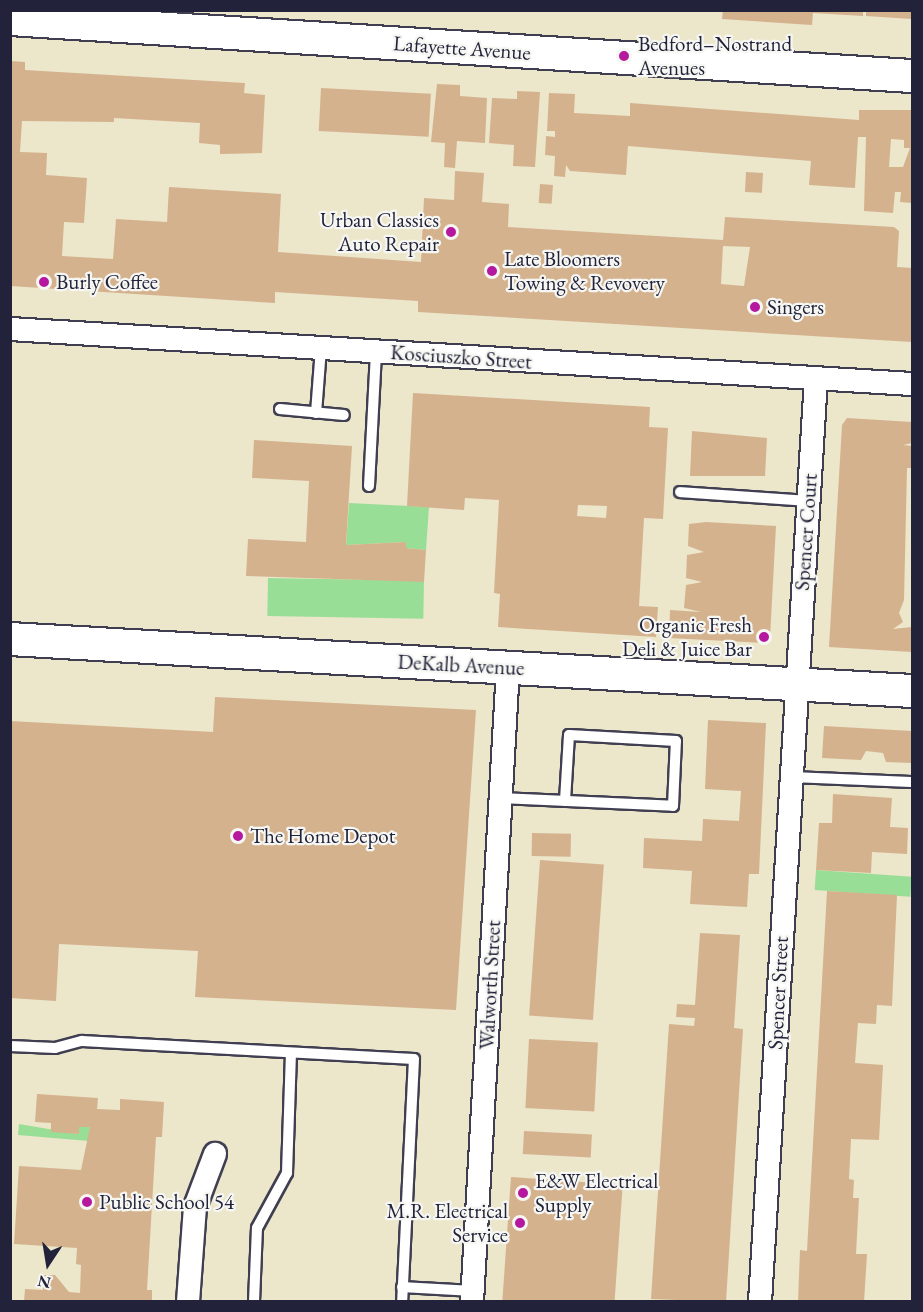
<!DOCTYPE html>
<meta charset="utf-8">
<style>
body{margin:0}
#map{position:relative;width:923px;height:1312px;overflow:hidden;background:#ece6cb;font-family:"EB Garamond",serif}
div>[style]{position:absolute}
.green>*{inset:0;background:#99de97;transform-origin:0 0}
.building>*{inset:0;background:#d5b28e;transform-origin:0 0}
.roads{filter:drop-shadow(2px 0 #403f51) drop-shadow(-2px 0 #403f51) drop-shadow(0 2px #403f51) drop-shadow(0 -2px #403f51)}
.service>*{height:10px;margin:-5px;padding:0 5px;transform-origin:5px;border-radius:5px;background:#fff}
.minor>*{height:22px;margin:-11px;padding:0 11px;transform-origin:11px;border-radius:11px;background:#fff}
.secondary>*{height:32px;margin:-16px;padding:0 16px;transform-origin:16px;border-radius:16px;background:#fff}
.dots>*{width:16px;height:16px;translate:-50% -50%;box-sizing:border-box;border:3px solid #f6f6f2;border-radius:50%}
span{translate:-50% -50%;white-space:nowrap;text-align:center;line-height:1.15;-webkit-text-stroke:4.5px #f6f6f2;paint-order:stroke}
.poi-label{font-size:21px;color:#22223b}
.left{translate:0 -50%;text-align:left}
.right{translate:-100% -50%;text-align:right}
.street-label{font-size:21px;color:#22223b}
.frame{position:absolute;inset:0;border:12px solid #22223b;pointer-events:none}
.north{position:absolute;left:18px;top:1234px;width:60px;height:60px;-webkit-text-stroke:4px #f6f6f2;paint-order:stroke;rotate:192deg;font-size:16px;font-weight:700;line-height:24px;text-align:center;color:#22223b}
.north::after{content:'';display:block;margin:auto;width:21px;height:27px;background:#22223b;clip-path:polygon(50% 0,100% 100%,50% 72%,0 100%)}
</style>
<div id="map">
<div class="green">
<i style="clip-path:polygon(349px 503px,429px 507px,426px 550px,406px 548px,406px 542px,346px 545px)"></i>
<i style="left:268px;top:578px;width:156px;height:38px;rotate:1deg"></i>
<i style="left:816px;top:870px;width:96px;height:20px;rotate:4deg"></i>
<i style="clip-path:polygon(19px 1124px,78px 1134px,79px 1127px,90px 1127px,89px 1141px,18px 1135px)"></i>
</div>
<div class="building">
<i style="clip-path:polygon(723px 10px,863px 10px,863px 16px,813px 13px,812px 25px,722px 19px)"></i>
<i style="clip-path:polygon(866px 10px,912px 10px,912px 19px,866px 16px)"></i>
<i style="clip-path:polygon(evenodd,10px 61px,25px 62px,25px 70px,245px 83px,244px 93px,265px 95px,262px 153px,220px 154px,220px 145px,199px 143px,200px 123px,114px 118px,114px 122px,22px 121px,20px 152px,47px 153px,46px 175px,87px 178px,84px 223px,64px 222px,62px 256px,113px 259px,116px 219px,167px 222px,169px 187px,281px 194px,278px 252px,421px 262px,424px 198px,454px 200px,455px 171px,484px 173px,482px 202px,509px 204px,508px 227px,723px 240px,725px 217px,894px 227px,899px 231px,897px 267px,912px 268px,912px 342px,418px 312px,418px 301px,275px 292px,275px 303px,10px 286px,10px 61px,723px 246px,750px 247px,744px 286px,721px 284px,723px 246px)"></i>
<i style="clip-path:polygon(437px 84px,460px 85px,460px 96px,487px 98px,485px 143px,457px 141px,455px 168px,444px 167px,445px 143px,431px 142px)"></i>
<i style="left:321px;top:88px;width:110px;height:43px;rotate:3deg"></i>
<i style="clip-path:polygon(517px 91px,540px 92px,535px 167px,513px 166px,514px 145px,489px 143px,492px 98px,517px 99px)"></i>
<i style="clip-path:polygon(evenodd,549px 93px,575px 94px,574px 113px,630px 116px,630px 103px,859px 120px,859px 110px,912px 110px,912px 203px,900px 202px,901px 192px,895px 192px,893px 213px,864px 211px,866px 137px,858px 137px,855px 188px,809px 185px,811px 161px,628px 146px,626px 175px,570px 171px,566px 165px,565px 177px,554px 176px,555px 156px,545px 155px,546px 136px,555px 137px,555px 131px,547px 131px,549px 93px,891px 139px,904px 140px,904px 148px,910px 148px,903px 167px,889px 167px,891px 139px)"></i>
<i style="left:746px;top:172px;width:17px;height:20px;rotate:3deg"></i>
<i style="left:540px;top:184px;width:13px;height:19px;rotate:4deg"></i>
<i style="clip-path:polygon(evenodd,413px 393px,650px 407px,649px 427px,668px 428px,663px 519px,644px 518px,639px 606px,658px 607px,656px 637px,498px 627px,500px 594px,494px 593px,499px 500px,465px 498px,464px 510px,407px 506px,413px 393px,578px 505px,607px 506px,606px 518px,577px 516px,578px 505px)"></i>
<i style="clip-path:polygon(847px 418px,912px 422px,912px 443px,903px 445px,912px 446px,912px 468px,907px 468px,904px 600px,899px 613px,903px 622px,893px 629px,912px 627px,912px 652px,829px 647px,842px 425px)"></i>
<i style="clip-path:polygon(692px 431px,767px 438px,765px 476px,690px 476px)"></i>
<i style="clip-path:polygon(254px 440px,352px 446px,346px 545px,406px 542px,406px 548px,426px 550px,424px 582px,246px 576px,248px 539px,306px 542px,309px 481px,252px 478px)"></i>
<i style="clip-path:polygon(706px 522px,776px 526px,770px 638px,764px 643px,669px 638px,670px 610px,701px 612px,684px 608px,686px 585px,702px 582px,686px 578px,687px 555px,704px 552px,688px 546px,689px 524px)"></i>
<i style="clip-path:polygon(215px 697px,476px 710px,456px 1010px,195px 997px,198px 951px,59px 944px,56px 1001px,10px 998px,10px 721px,213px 732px)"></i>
<i style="clip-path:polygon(708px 720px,766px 723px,759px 874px,749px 874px,747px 907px,690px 904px,692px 871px,643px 868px,644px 838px,702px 841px,703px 819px,739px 821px,741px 791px,705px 789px)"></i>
<i style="clip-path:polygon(824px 726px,912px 731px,912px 763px,886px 762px,883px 753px,866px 751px,861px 760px,822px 758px)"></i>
<i style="clip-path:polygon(833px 794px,892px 798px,890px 827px,908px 828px,907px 854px,872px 852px,871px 873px,816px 870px,819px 823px,832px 823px)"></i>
<i style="left:532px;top:833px;width:39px;height:23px;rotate:1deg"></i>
<i style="left:540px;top:860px;width:64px;height:156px;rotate:4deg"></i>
<i style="clip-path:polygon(827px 891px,897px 895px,892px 1006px,877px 1005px,876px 1024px,858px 1023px,855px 1063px,883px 1065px,879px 1140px,851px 1139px,849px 1179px,854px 1180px,853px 1198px,859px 1198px,856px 1254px,867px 1254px,864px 1302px,798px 1302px,800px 1250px,807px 1251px)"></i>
<i style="clip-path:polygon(700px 933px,740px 935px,734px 1028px,743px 1029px,726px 1302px,651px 1299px,669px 1024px,694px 1026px,695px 1018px,676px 1017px,677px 1004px,695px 1005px)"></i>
<i style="left:529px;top:1039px;width:69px;height:69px;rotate:3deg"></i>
<i style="clip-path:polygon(37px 1094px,98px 1098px,97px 1109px,120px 1110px,120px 1099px,164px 1102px,162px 1137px,156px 1137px,147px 1290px,152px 1290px,152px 1302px,24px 1302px,25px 1289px,43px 1290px,44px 1275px,55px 1275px,69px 1292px,80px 1293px,81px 1265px,76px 1264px,77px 1248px,14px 1244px,19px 1166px,81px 1170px,90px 1127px,79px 1127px,79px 1134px,51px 1132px,51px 1123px,35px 1122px)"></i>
<i style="left:524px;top:1131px;width:68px;height:23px;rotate:3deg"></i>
<i style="left:511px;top:1177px;width:112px;height:125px;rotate:4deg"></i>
</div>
<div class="roads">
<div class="service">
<i style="left:280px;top:409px;width:64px;rotate:5.4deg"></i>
<i style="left:316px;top:413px;width:65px;rotate:-85.6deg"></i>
<i style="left:369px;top:486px;width:134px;rotate:-87deg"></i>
<i style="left:680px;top:492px;width:128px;rotate:4deg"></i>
<i style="left:791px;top:777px;width:121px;rotate:2.4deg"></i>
<i style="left:500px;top:798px;width:173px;rotate:2.6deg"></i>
<i style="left:673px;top:806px;width:65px;rotate:-87.4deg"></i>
<i style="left:676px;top:741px;width:107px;rotate:-176.8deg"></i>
<i style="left:569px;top:735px;width:66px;rotate:93.5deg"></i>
<i style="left:10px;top:1046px;width:45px;rotate:2.5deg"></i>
<i style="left:55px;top:1048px;width:28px;rotate:-15deg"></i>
<i style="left:82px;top:1041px;width:332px;rotate:3.1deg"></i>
<i style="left:414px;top:1059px;width:243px;rotate:92.8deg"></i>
<i style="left:402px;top:1287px;width:71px;rotate:3.2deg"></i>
<i style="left:254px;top:1302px;width:74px;rotate:-87.7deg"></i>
<i style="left:257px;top:1228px;width:63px;rotate:-61.4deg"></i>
<i style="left:287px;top:1173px;width:120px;rotate:-88.1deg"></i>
</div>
<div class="minor">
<i style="left:10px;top:329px;width:904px;rotate:3.49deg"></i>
<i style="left:188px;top:1302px;width:95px;rotate:-85.8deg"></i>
<i style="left:195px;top:1207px;width:57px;rotate:-69.3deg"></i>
<i style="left:472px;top:1302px;width:635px;rotate:-86.75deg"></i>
<i style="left:760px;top:1302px;width:925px;rotate:-86.53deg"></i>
</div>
<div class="secondary">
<i style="left:10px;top:19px;width:904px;rotate:3.62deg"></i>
<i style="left:10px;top:639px;width:903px;rotate:3.3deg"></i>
</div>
</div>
<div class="dots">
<i style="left:624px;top:56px;background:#b5179e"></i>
<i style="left:451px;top:232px;background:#b5179e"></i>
<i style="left:492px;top:271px;background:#b5179e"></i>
<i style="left:44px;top:282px;background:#b5179e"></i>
<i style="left:755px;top:307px;background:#b5179e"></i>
<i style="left:764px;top:637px;background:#b5179e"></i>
<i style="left:238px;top:836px;background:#b5179e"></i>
<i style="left:523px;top:1193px;background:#b5179e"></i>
<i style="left:87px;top:1202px;background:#b5179e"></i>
<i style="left:520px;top:1223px;background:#b5179e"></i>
</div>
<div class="poi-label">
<span class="left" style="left:638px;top:56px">Bedford–Nostrand<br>Avenues</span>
<span class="right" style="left:439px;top:232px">Urban Classics<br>Auto Repair</span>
<span class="left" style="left:504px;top:271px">Late Bloomers<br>Towing &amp; Revovery</span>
<span class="left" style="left:56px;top:282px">Burly Coffee</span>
<span class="left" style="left:767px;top:307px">Singers</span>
<span class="right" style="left:752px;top:637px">Organic Fresh<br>Deli &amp; Juice Bar</span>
<span class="left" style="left:250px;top:836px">The Home Depot</span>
<span class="left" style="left:535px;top:1193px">E&amp;W Electrical<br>Supply</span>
<span class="left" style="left:99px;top:1202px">Public School 54</span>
<span class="right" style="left:508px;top:1223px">M.R. Electrical<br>Service</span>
</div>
<div class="street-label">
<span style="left:462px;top:48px;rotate:4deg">Lafayette Avenue</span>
<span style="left:461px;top:357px;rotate:4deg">Kosciuszko Street</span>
<span style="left:806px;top:532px;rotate:-86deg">Spencer Court</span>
<span style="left:461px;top:665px;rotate:3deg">DeKalb Avenue</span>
<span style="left:490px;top:985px;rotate:-87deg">Walworth Street</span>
<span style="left:778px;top:993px;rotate:-87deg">Spencer Street</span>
</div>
<div class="frame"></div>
<div class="north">N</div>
</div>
